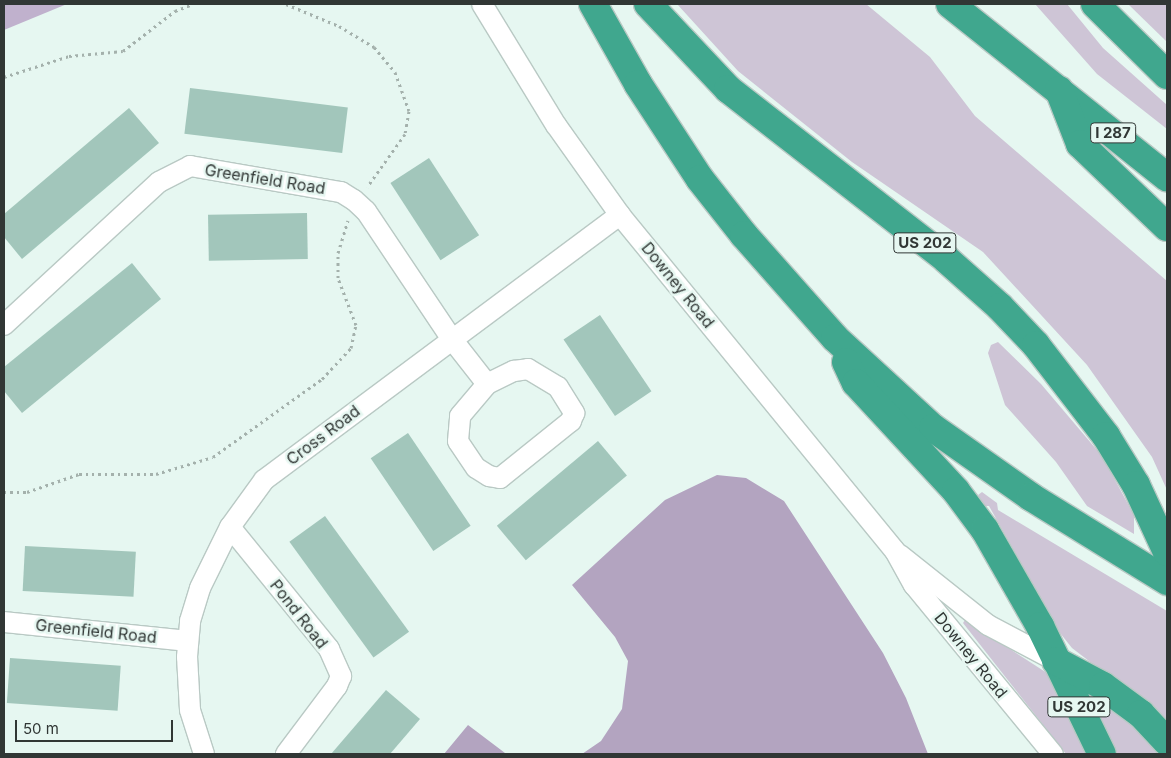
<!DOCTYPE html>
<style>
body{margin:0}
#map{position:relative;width:1171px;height:758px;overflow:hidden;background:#e6f7f1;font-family:Inter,sans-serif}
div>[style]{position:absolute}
.green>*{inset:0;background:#cec5d6}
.forest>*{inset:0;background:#c0b1cd}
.water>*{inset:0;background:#b3a4c0}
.building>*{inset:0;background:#a2c6bb;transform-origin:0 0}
.path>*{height:3px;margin-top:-1.5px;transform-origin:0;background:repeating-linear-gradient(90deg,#a4b1ac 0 2.5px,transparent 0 6.5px)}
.roads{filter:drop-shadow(1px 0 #b9c9c4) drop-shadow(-1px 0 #b9c9c4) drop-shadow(0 1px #b9c9c4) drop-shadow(0 -1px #b9c9c4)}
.street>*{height:20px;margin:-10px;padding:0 10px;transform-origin:10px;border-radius:10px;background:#fff}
.highway>*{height:28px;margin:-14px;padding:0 14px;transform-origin:14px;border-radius:14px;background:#40a78e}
span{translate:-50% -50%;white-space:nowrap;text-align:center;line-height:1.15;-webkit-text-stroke:5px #e6f7f1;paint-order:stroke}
.shield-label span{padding:1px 4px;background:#e6f7f1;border:1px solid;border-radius:4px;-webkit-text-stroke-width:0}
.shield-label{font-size:15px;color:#313735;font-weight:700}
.street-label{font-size:16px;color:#313735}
.frame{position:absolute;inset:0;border:5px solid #313735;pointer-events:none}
.scale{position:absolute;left:15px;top:720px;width:158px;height:22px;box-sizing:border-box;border:2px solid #313735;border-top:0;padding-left:6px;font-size:15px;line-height:18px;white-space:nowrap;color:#313735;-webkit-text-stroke:4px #e6f7f1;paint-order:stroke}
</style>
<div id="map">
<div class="green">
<i style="clip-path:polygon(677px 4px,866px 4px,930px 57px,975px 116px,1167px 281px,1167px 490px,1152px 457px,1087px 365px,983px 252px,852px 162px,738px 71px)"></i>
<i style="clip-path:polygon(1035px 4px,1067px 4px,1103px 48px,1167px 105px,1167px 129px,1097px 74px)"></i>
<i style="clip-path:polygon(1128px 4px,1167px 4px,1167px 42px)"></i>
<i style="clip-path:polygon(998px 342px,1041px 384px,1102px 456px,1134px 515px,1134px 534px,1087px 506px,1056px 462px,1005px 405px,988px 353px,991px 345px)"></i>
<i style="clip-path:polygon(982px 492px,997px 503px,998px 510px,1167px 611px,1167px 721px,1072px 648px,1060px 633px,989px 506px,985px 506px,978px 495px)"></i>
<i style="clip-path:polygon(965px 620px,1047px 673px,1089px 754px,1066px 754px,963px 623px)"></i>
<i style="clip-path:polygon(1095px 694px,1108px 702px,1166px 754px,1114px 754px,1091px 699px)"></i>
</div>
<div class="forest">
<i style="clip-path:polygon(4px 4px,67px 4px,4px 30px)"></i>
</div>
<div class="water">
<i style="clip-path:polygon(717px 475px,746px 478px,784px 501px,883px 653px,906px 698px,928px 754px,582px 754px,601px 741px,622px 709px,628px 661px,615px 637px,572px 585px,665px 500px)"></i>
<i style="clip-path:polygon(468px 725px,505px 753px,508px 754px,444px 754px)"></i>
</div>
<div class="building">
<i style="left:190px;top:88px;width:159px;height:46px;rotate:7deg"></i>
<i style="clip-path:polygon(129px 108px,159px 143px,22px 259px,4px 237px,4px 214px)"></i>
<i style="left:429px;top:158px;width:92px;height:46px;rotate:57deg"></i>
<i style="left:307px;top:213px;width:46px;height:99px;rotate:89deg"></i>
<i style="clip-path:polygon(132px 263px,161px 299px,22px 413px,4px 391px,4px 367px)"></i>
<i style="left:600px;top:315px;width:92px;height:44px;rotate:56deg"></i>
<i style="left:408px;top:433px;width:112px;height:45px;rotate:56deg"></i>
<i style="left:598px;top:441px;width:45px;height:132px;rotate:50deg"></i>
<i style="left:325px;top:516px;width:143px;height:44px;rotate:54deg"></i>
<i style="left:25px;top:546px;width:111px;height:45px;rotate:3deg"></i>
<i style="left:10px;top:658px;width:111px;height:45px;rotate:4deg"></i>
<i style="clip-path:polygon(386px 690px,420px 719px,390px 754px,331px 754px)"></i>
</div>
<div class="path">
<i style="left:286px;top:4px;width:57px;rotate:22.5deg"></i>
<i style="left:339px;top:26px;width:41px;rotate:31deg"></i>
<i style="left:374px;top:47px;width:33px;rotate:50deg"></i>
<i style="left:395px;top:72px;width:41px;rotate:70.3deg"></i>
<i style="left:409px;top:111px;width:23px;rotate:100deg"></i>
<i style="left:405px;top:134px;width:65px;rotate:125.6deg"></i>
<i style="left:4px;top:77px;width:68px;rotate:-17.9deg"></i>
<i style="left:69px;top:56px;width:54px;rotate:-5.3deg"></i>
<i style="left:123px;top:51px;width:66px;rotate:-37.6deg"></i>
<i style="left:175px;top:11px;width:19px;rotate:-21deg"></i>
<i style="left:4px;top:492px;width:23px"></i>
<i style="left:27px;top:492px;width:55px;rotate:-19.1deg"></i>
<i style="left:79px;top:474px;width:77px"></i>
<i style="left:156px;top:474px;width:59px;rotate:-16.6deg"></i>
<i style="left:213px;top:457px;width:134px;rotate:-35.6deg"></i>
<i style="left:322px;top:379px;width:42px;rotate:-46.9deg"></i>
<i style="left:351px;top:348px;width:24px;rotate:-78deg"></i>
<i style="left:356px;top:325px;width:50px;rotate:-111deg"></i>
<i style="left:338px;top:278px;width:25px;rotate:-90deg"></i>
<i style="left:338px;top:253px;width:34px;rotate:-73deg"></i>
</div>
<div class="roads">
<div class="street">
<i style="left:482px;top:4px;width:142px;rotate:58.6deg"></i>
<i style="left:556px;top:125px;width:110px;rotate:54.6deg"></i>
<i style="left:620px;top:215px;width:434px;rotate:50.7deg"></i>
<i style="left:895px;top:551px;width:39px;rotate:61deg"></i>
<i style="left:914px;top:585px;width:219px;rotate:50.6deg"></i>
<i style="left:4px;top:325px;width:211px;rotate:-42.7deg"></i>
<i style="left:159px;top:182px;width:35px;rotate:-27deg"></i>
<i style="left:190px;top:166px;width:153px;rotate:9.8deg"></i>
<i style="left:341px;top:192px;width:15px;rotate:32deg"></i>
<i style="left:354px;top:200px;width:16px;rotate:43deg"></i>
<i style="left:366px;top:211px;width:153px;rotate:56.2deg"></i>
<i style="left:451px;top:338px;width:58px;rotate:52deg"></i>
<i style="left:528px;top:369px;width:35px;rotate:31deg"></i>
<i style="left:558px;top:387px;width:31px;rotate:58deg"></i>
<i style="left:574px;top:413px;width:9px;rotate:111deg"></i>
<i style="left:571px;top:421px;width:91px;rotate:141.2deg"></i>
<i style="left:500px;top:478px;width:11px;rotate:-170deg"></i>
<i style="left:489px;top:476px;width:15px;rotate:-148deg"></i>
<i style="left:476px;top:468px;width:32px;rotate:-124deg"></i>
<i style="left:458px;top:441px;width:25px;rotate:-85deg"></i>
<i style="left:460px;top:416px;width:42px;rotate:-49.8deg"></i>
<i style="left:487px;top:384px;width:30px;rotate:-26deg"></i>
<i style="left:514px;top:371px;width:14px;rotate:-8deg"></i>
<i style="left:230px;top:527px;width:157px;rotate:50.9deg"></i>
<i style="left:329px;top:649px;width:30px;rotate:66deg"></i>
<i style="left:341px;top:676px;width:11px;rotate:112deg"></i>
<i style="left:337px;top:686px;width:85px;rotate:126.9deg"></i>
<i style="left:900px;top:555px;width:112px;rotate:38.5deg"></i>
<i style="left:988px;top:625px;width:77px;rotate:27.9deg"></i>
<i style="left:4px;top:622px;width:185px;rotate:5.9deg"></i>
<i style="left:204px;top:754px;width:46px;rotate:-107.7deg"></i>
<i style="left:190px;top:710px;width:53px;rotate:-93.2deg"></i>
<i style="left:187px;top:657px;width:36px;rotate:-85deg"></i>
<i style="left:190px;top:621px;width:34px;rotate:-73deg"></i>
<i style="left:200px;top:588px;width:68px;rotate:-63.8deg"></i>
<i style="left:230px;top:527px;width:58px;rotate:-54.1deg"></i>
<i style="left:264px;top:480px;width:444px;rotate:-36.7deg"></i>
</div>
<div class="highway">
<i style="left:593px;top:4px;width:92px;rotate:60.6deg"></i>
<i style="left:638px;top:84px;width:113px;rotate:56.9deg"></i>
<i style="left:700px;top:179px;width:71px;rotate:51.8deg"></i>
<i style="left:744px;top:235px;width:137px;rotate:48.5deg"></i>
<i style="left:835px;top:338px;width:133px;rotate:42.6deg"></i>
<i style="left:933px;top:428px;width:120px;rotate:35.1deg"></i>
<i style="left:1031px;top:497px;width:160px;rotate:31.7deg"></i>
<i style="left:648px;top:4px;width:117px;rotate:46.7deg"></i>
<i style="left:728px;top:89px;width:276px;rotate:37.9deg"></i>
<i style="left:946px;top:259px;width:72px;rotate:41.6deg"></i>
<i style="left:1000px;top:307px;width:52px;rotate:46.5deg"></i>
<i style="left:1036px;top:345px;width:115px;rotate:52.4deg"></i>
<i style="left:1106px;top:436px;width:57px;rotate:58.5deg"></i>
<i style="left:1136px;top:485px;width:74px;rotate:65.2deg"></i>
<i style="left:950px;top:4px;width:278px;rotate:38.6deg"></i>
<i style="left:1095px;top:4px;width:101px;rotate:44.6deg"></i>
<i style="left:1059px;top:90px;width:58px;rotate:68.7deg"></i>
<i style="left:1080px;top:144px;width:120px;rotate:43.7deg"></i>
<i style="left:846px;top:362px;width:23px;rotate:65deg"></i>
<i style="left:856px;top:383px;width:147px;rotate:47.2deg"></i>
<i style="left:956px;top:491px;width:49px;rotate:53.4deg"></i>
<i style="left:985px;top:530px;width:111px;rotate:60.2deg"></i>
<i style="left:1040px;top:626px;width:142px;rotate:64.2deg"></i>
<i style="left:1056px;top:661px;width:53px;rotate:28deg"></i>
<i style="left:1103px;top:686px;width:47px;rotate:36.4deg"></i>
<i style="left:1141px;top:714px;width:38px;rotate:47deg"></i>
</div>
</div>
<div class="shield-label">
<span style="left:1113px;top:133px">I 287</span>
<span style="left:925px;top:243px">US 202</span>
<span style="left:1079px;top:707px">US 202</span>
</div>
<div class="street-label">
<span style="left:265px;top:179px;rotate:9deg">Greenfield Road</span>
<span style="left:678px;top:285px;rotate:51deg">Downey Road</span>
<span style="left:323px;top:435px;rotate:-37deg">Cross Road</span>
<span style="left:299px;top:614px;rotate:52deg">Pond Road</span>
<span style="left:96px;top:631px;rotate:6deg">Greenfield Road</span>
<span style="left:971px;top:655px;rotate:51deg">Downey Road</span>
</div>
<div class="frame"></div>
<div class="scale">50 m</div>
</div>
